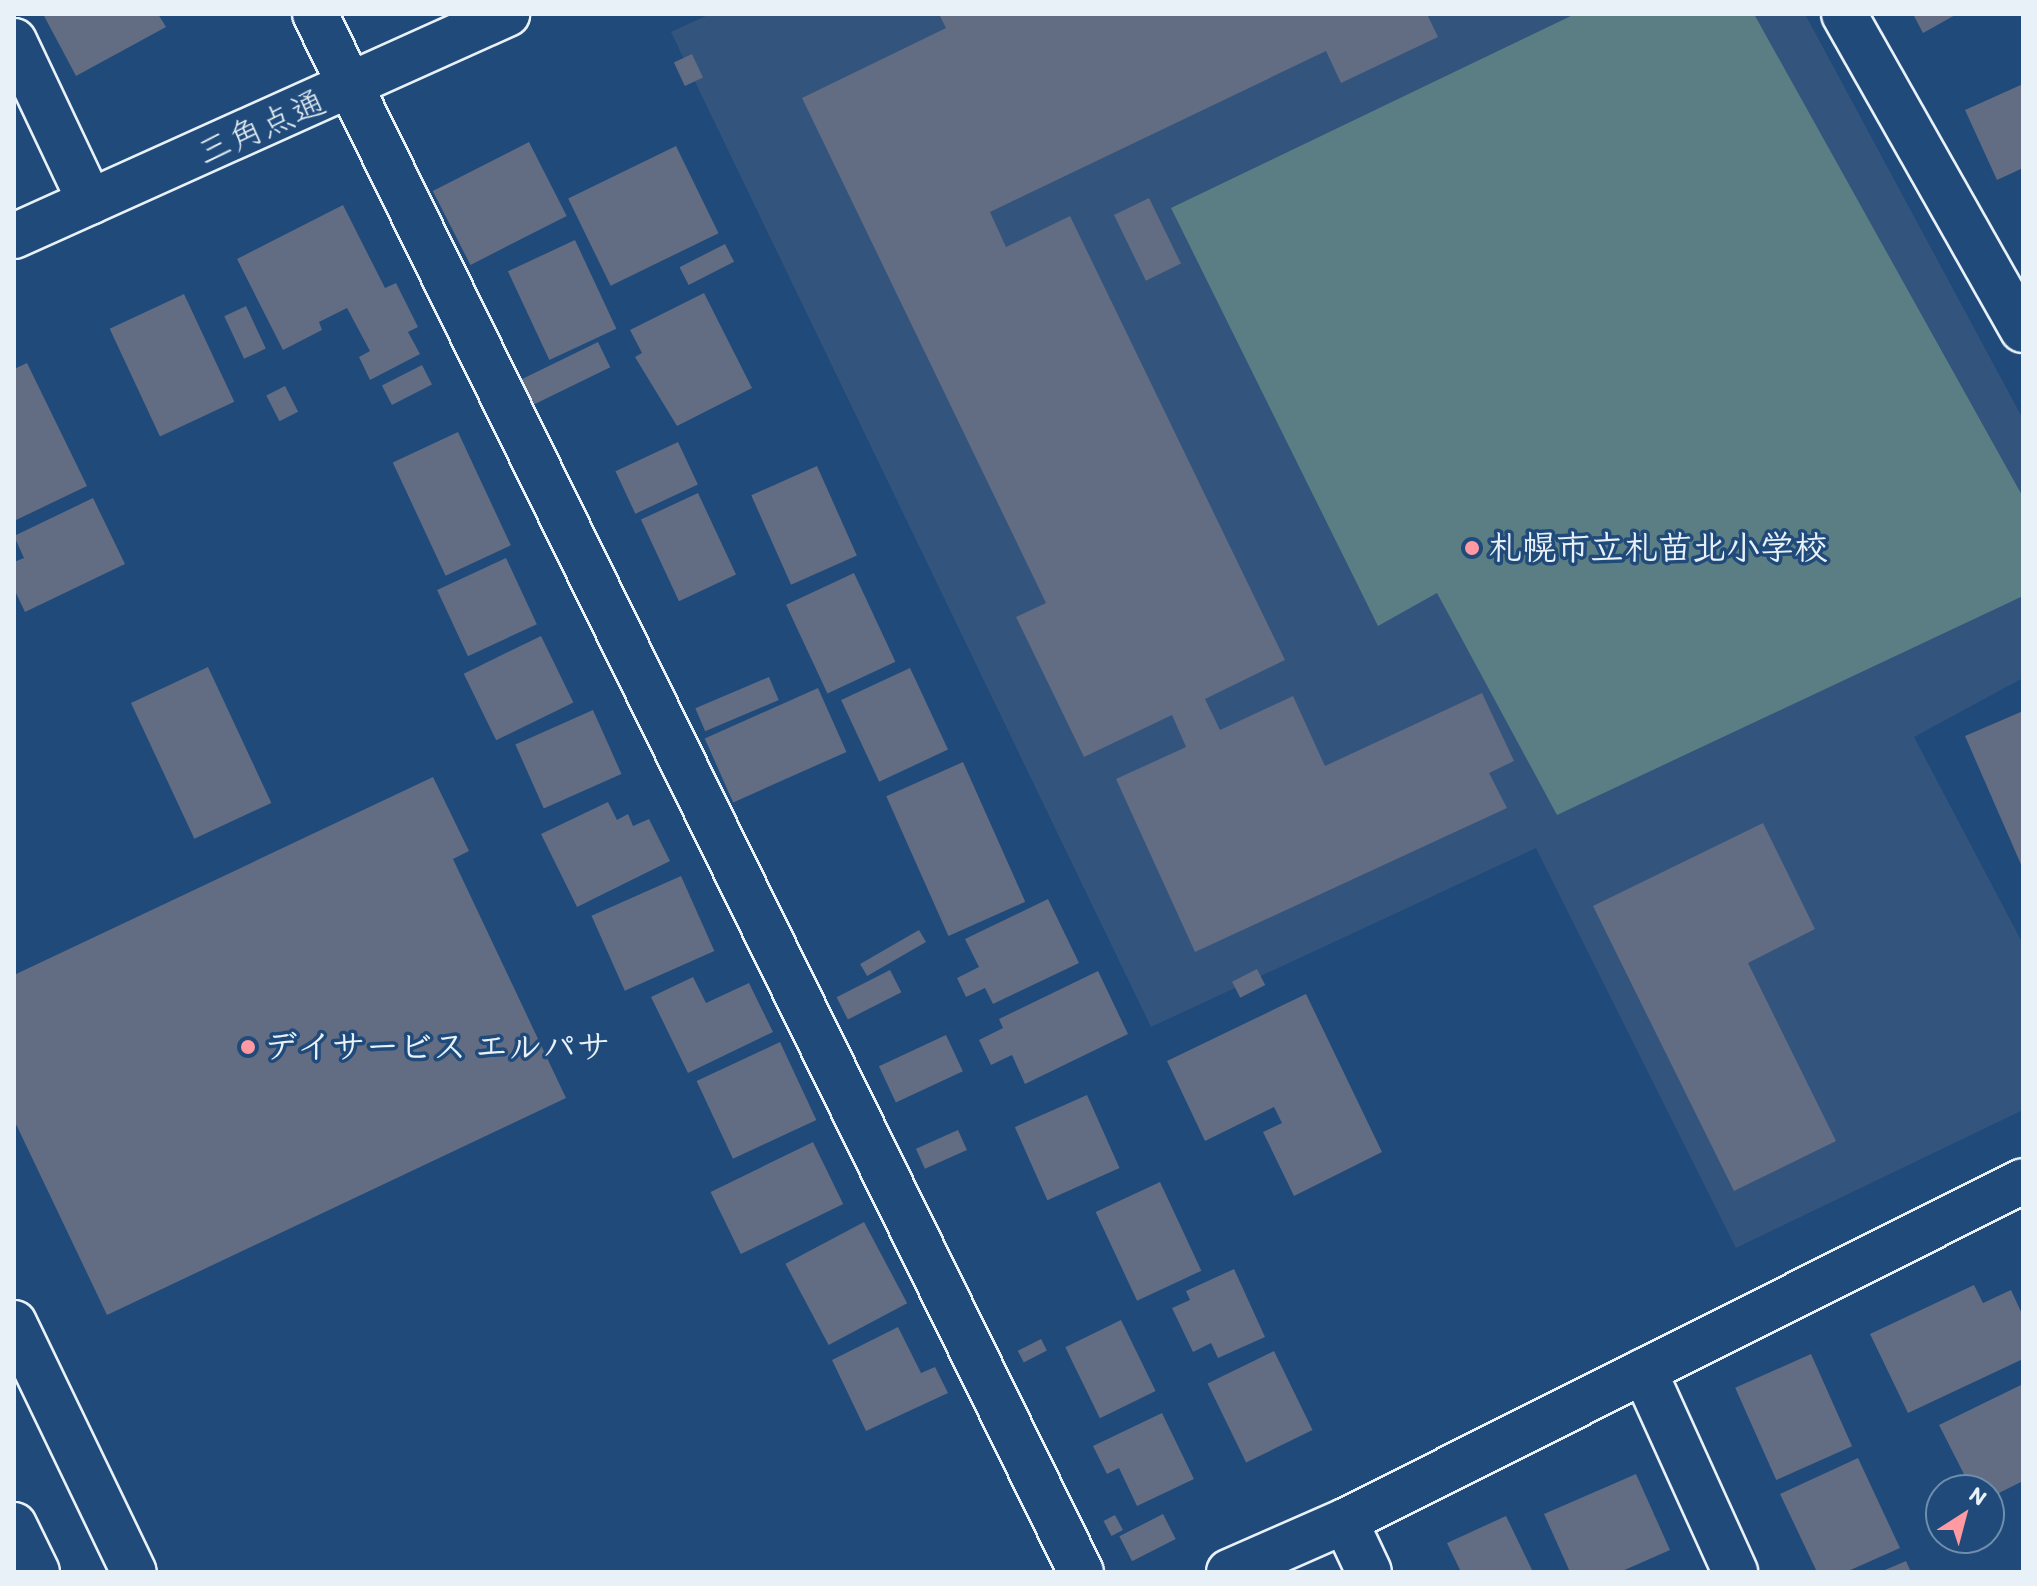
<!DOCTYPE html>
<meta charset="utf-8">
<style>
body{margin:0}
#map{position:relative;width:2037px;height:1586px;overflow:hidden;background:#1f4a7a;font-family:Itim,"Klee One",sans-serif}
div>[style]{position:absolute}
.built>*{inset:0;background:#33547c}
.green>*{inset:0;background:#5a7e84}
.building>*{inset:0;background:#626c82;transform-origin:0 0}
.roads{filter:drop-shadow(2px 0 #e8f1f8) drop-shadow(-2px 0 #e8f1f8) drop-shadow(0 2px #e8f1f8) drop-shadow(0 -2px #e8f1f8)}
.street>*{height:44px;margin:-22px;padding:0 22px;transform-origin:22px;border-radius:22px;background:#1f4a7a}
.secondary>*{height:44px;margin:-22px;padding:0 22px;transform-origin:22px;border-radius:22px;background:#1f4a7a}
.dots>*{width:22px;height:22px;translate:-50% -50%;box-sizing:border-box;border:4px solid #1f4a7a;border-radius:50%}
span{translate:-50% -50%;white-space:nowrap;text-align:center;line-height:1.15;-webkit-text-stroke:7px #1f4a7a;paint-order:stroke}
.street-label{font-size:34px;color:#e8f1f8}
.poi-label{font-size:34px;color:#e8f1f8;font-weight:700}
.left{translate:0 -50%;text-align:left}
.frame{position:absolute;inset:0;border:16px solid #e8f1f8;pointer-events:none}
.north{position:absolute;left:1925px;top:1474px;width:80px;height:80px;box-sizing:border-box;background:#1f4a7a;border:2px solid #6f8dac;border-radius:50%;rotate:36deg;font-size:22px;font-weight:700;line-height:32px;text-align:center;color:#e8f1f8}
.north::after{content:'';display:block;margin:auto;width:28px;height:36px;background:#ff9aa2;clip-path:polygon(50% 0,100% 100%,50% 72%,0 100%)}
</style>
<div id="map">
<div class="built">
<i style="clip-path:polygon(710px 14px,1805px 14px,2023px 419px,2023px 678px,1914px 737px,2023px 944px,2023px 1110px,1736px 1248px,1536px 848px,1151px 1027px,671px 32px)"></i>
</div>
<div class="green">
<i style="clip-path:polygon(1575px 14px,1754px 14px,2023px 497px,2023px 596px,1557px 815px,1437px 593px,1378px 626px,1171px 208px)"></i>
</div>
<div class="building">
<i style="clip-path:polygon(43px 14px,158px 14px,166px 27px,76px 76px)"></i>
<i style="clip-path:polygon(939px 14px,1427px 14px,1438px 37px,1341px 83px,1326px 51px,990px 212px,1006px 247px,1070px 216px,1285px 660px,1205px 699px,1220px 730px,1293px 696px,1325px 766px,1482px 693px,1514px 761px,1489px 773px,1507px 808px,1195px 952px,1116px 779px,1186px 747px,1172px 715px,1084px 757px,1016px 617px,1046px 603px,802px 98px,946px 28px)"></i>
<i style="clip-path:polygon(1913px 14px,1957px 14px,1923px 33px)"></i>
<i style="left:692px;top:54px;width:26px;height:20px;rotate:65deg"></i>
<i style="clip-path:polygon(2023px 84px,2023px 168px,1997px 180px,1965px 110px)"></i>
<i style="left:529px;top:142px;width:83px;height:108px;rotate:63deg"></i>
<i style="left:676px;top:146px;width:97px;height:120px;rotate:64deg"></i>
<i style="left:1149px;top:198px;width:73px;height:39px;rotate:64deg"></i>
<i style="clip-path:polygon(343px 205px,385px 288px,396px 283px,418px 327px,408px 332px,420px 354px,370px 380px,359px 357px,370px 351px,347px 308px,319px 322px,322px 330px,283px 350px,237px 259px)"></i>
<i style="left:575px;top:240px;width:98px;height:74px;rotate:65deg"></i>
<i style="left:725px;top:244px;width:20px;height:51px;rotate:63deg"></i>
<i style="clip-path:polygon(704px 293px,752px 388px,677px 426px,635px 357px,642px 353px,630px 330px)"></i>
<i style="left:184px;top:294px;width:119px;height:82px;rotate:65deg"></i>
<i style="left:246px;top:306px;width:47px;height:24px;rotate:65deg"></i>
<i style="left:598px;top:342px;width:28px;height:85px;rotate:64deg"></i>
<i style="clip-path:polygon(27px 363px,87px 486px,14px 521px,14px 369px)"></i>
<i style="left:422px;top:365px;width:22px;height:45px;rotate:63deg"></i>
<i style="left:285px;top:386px;width:29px;height:21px;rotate:63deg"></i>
<i style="left:458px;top:432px;width:125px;height:72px;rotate:65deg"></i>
<i style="left:678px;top:442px;width:47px;height:69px;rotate:65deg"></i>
<i style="left:817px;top:466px;width:98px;height:72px;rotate:66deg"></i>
<i style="left:698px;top:493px;width:90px;height:63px;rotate:65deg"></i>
<i style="clip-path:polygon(93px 498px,125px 564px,25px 612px,14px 589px,14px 562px,24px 558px,14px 536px)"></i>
<i style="left:506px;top:558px;width:73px;height:76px;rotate:65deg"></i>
<i style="left:854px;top:573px;width:98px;height:75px;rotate:65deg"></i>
<i style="left:541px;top:636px;width:74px;height:86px;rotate:64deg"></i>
<i style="left:208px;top:667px;width:150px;height:85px;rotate:65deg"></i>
<i style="left:910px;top:668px;width:90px;height:76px;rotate:65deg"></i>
<i style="left:769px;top:677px;width:25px;height:80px;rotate:67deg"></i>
<i style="left:818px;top:688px;width:70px;height:124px;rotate:66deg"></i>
<i style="left:593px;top:710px;width:70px;height:85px;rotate:66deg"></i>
<i style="clip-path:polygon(2023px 711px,2023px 869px,1965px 736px)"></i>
<i style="left:963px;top:762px;width:153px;height:84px;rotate:66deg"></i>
<i style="clip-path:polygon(433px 777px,469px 851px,453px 859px,566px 1098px,107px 1315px,14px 1120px,14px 975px)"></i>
<i style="clip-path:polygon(608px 802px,617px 820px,628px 814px,633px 826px,649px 819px,670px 861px,577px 907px,541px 834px)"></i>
<i style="clip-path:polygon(1763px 823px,1815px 929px,1748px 963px,1836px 1141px,1734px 1191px,1593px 906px)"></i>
<i style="left:681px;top:876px;width:82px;height:98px;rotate:66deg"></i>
<i style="clip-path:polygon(1048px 899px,1079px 963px,993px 1004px,985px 988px,966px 997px,957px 978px,979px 967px,965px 939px)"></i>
<i style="left:919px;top:930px;width:14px;height:68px;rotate:60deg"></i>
<i style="left:1257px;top:969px;width:18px;height:28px;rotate:63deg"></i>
<i style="left:890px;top:970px;width:25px;height:60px;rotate:63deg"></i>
<i style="clip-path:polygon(1098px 971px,1128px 1034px,1025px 1084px,1012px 1055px,991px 1065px,979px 1040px,1003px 1028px,999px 1019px)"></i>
<i style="clip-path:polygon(693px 977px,706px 1003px,749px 983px,773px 1032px,688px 1073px,651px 997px)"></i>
<i style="clip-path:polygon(1306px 994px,1382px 1152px,1294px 1196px,1263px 1132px,1282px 1123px,1274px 1107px,1205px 1141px,1167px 1061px)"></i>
<i style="left:946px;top:1035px;width:40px;height:74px;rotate:65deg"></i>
<i style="left:780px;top:1042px;width:86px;height:92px;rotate:65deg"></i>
<i style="left:1087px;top:1095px;width:80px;height:79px;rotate:66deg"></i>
<i style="left:958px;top:1130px;width:22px;height:46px;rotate:66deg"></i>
<i style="left:813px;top:1142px;width:69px;height:114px;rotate:64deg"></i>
<i style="left:1160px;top:1182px;width:98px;height:71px;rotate:65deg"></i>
<i style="left:864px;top:1222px;width:92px;height:89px;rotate:62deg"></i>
<i style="clip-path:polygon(1234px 1269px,1265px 1337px,1218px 1358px,1211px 1343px,1193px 1352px,1172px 1308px,1190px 1300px,1186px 1291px)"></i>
<i style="clip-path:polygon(1974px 1285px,1983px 1303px,2011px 1290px,2023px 1316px,2023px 1359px,1908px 1413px,1870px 1334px)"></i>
<i style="left:1121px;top:1320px;width:79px;height:62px;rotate:64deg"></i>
<i style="clip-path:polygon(898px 1327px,921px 1373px,935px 1367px,948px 1393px,866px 1431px,832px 1360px)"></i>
<i style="left:1041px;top:1339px;width:13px;height:26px;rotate:63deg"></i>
<i style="left:1274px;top:1351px;width:88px;height:74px;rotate:64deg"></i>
<i style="left:1811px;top:1354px;width:101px;height:83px;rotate:66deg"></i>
<i style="clip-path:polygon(2023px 1384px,2023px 1481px,1989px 1498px,1989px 1490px,1972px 1490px,1939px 1425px)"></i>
<i style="clip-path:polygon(1162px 1413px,1194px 1479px,1137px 1506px,1119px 1468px,1107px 1474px,1093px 1446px)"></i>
<i style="clip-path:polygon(1858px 1458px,1900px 1548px,1846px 1572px,1817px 1572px,1780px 1494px)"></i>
<i style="clip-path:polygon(1636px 1474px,1670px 1550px,1620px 1572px,1570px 1572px,1544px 1514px)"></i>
<i style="left:1163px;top:1514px;width:28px;height:49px;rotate:63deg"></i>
<i style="left:1115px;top:1515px;width:17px;height:13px;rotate:62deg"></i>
<i style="clip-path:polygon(1506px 1516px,1533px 1572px,1461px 1572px,1447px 1543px)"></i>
<i style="clip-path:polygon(1906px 1561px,1911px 1572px,1880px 1572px)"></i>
</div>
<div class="roads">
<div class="street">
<i style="left:315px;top:14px;width:1736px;rotate:63.82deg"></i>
<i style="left:1844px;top:14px;width:363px;rotate:60.5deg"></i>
<i style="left:14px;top:41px;width:178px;rotate:64.7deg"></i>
<i style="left:1644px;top:1371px;width:221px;rotate:65.6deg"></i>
<i style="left:1345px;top:1521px;width:56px;rotate:64.8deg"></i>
<i style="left:1229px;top:1572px;width:127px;rotate:-23.7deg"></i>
<i style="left:1345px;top:1521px;width:758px;rotate:-26.63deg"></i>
</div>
<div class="secondary">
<i style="left:14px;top:236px;width:541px;rotate:-24.24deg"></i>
<i style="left:14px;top:1323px;width:276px;rotate:64.3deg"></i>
<i style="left:14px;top:1525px;width:52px;rotate:63.9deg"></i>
</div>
</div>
<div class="dots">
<i style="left:1472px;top:548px;background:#ff9aa2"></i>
<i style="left:248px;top:1047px;background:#ff9aa2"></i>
</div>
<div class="street-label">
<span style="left:261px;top:127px;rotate:-24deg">三角点通</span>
</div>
<div class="poi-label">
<span class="left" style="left:1488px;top:548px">札幌市立札苗北小学校</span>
<span class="left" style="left:264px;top:1047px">デイサービス エルパサ</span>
</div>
<div class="frame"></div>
<div class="north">N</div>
</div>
